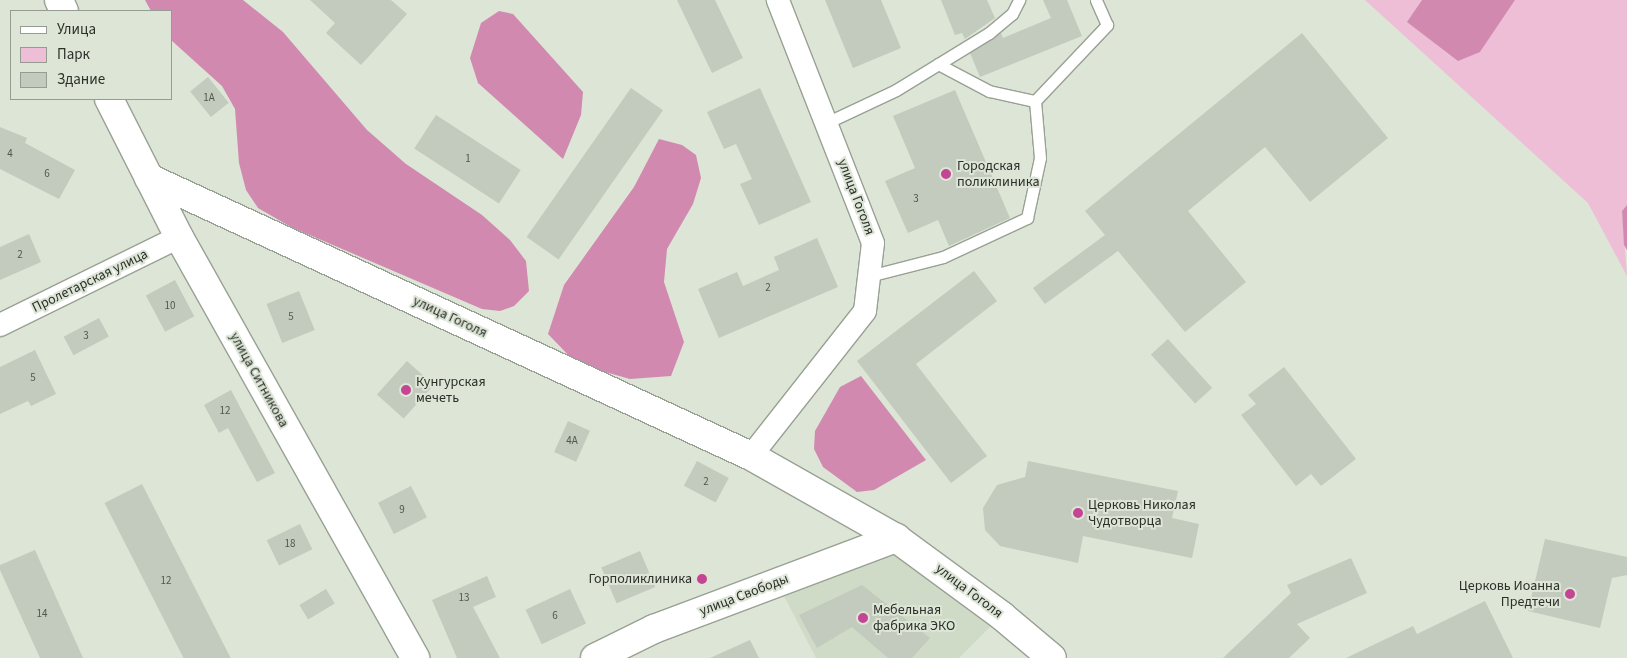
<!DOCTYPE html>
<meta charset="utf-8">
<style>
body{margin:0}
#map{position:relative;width:1627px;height:658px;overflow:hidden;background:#dce5d6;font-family:"Source Sans 3",sans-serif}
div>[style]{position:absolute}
.built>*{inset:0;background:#cfdbc6}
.green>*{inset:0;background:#eebdd6}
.forest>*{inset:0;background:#d189b0}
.building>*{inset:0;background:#c2cbbd;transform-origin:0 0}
.roads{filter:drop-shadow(1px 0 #98a193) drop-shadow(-1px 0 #98a193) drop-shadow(0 1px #98a193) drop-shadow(0 -1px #98a193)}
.service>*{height:11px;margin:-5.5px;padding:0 5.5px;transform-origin:5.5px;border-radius:5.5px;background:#fff}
.minor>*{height:22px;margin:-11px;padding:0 11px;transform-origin:11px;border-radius:11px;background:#fff}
.tertiary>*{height:28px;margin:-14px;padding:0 14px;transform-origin:14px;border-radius:14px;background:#fff}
.secondary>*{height:28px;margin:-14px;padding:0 14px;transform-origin:14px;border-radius:14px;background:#fff}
.dots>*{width:14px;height:14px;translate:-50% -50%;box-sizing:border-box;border:2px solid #dce5d6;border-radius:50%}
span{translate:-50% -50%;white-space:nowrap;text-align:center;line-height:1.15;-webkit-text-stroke:4px #dce5d6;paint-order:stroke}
.number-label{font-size:11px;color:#52564f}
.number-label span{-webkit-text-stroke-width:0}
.poi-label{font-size:14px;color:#2c2f2a}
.left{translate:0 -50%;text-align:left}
.right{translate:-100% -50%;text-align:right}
.street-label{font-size:14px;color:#2c2f2a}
.legend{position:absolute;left:10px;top:10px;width:162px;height:90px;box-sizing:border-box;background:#dce5d6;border:1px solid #969c91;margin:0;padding:6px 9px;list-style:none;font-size:15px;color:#2c2f2a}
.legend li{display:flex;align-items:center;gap:10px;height:25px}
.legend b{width:25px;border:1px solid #969c91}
</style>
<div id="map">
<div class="built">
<i style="clip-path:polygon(893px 548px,991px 626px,959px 658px,816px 658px,782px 592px)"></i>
</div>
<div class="green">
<i style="clip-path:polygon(1365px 0,1422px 0,1408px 22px,1480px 52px,1515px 0,1627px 0,1627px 205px,1622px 211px,1627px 276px,1588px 203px)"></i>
</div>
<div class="forest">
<i style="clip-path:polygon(145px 0,243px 0,283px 32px,367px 130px,406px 164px,482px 215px,510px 240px,526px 261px,529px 291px,514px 306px,500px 311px,482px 309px,291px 227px,258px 208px,246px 190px,239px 163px,235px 109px,222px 86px,171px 40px,171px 11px,151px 11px)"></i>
<i style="clip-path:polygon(1422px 0,1515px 0,1480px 52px,1458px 61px,1407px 22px)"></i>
<i style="clip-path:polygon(499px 11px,513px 14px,583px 92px,581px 115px,563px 159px,478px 83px,470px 58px,481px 23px)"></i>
<i style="clip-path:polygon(659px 139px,682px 145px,696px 155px,701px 178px,693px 204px,667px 249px,664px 282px,684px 342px,671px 376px,630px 379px,577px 364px,548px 334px,564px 285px,634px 187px)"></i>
<i style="clip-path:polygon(1627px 205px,1627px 250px,1624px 245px,1622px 211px)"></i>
<i style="clip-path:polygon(861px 376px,926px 460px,874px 490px,857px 492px,823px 467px,814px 449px,815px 431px,840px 387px)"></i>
</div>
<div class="building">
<i style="clip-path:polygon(310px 0,391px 0,407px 14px,361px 65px,326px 33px,335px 23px)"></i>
<i style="clip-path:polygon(677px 0,715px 0,743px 58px,712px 73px)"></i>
<i style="clip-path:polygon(825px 0,881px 0,901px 48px,853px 68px)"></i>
<i style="clip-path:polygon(941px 0,987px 0,995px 18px,965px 39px,962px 33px,955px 35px)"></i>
<i style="clip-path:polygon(1043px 0,1067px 0,1082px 36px,980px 77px,970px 53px,1001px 33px,1003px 38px,1051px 18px)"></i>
<i style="clip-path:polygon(1302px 33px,1388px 138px,1310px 202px,1265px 147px,1188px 211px,1246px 282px,1185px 332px,1118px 251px,1045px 304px,1033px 288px,1105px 235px,1085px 211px)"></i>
<i style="left:208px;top:77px;width:33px;height:23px;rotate:51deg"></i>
<i style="left:631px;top:88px;width:39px;height:182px;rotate:35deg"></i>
<i style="clip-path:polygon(760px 88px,811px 202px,759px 225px,740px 184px,752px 179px,736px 144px,724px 149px,707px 112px)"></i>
<i style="clip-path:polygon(955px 90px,1010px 218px,949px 246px,938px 220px,908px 233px,885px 181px,915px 168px,893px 116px)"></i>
<i style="left:436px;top:115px;width:101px;height:40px;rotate:33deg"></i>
<i style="clip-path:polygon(0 127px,27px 138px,25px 143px,75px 170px,59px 199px,0 169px)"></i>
<i style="clip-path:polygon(29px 234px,41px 262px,0 280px,0 247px)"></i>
<i style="clip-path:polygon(817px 238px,838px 287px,719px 338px,698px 289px,737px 272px,743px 286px,779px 270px,774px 257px)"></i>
<i style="clip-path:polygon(974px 271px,997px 301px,916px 364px,987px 456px,951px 483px,857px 361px)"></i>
<i style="left:175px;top:280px;width:41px;height:33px;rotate:62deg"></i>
<i style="left:299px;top:291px;width:42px;height:35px;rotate:68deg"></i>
<i style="left:99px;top:318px;width:21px;height:40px;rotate:62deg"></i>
<i style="left:1168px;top:339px;width:66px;height:23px;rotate:48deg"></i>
<i style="clip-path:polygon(35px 350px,56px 394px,31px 406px,28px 401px,0 414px,0 367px)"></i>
<i style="left:407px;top:361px;width:36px;height:45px;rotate:42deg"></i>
<i style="clip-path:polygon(1284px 367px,1356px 459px,1321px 486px,1311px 474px,1296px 486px,1241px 415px,1256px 404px,1248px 395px)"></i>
<i style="clip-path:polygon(231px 390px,275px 473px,257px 482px,228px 428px,219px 433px,204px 405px)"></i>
<i style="left:568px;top:421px;width:24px;height:34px;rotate:24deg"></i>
<i style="left:697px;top:461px;width:36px;height:28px;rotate:28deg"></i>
<i style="clip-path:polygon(1028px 461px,1178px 491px,1172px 518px,1199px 524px,1192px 558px,1083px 536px,1078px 563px,1000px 546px,985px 530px,983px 508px,997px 485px,1025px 477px)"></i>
<i style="left:142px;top:484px;width:195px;height:42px;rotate:63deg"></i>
<i style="left:411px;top:486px;width:35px;height:37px;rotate:63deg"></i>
<i style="left:300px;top:524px;width:28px;height:37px;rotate:64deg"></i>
<i style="clip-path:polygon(1545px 539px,1627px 557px,1627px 575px,1612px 578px,1600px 628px,1528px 611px)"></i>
<i style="clip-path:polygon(35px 550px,83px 658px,40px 658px,0 570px,0 565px)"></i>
<i style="left:640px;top:551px;width:39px;height:42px;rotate:67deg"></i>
<i style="clip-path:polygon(1351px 558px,1367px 593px,1297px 624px,1310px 638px,1289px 658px,1223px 658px,1291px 593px,1287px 585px)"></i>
<i style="clip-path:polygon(487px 576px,496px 597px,473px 607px,500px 658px,457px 658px,432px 600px)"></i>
<i style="clip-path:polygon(862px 585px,930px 638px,912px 658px,888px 658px,852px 627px,817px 648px,799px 615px)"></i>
<i style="left:326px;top:589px;width:17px;height:31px;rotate:59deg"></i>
<i style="left:570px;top:589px;width:38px;height:49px;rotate:65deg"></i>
<i style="clip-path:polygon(1485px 601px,1513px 658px,1346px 658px,1413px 626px,1417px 634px)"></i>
<i style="clip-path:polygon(750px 640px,759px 658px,710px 658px)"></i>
</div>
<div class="roads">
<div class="service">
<i style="left:938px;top:64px;width:58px;rotate:27.9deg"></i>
<i style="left:989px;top:91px;width:47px;rotate:12.3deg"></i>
<i style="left:826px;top:123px;width:77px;rotate:-25.2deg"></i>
<i style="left:896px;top:90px;width:109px;rotate:-31.5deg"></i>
<i style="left:989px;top:33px;width:30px;rotate:-40deg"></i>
<i style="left:1012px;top:14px;width:16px;rotate:-63deg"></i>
<i style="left:869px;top:276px;width:76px;rotate:-14.4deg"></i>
<i style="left:943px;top:257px;width:93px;rotate:-24.9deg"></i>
<i style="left:1027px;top:218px;width:61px;rotate:-77.8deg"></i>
<i style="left:1040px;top:158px;width:57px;rotate:-95deg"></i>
<i style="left:1035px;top:101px;width:105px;rotate:-46.5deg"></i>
<i style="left:1107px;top:25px;width:27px;rotate:-114deg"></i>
</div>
<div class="minor">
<i style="left:0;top:325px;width:199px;rotate:-26.2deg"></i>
<i style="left:751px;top:456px;width:184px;rotate:-51.8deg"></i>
<i style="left:865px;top:311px;width:68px;rotate:-83.3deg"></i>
<i style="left:873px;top:243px;width:261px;rotate:-111.4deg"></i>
</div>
<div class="tertiary">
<i style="left:149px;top:178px;width:663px;rotate:24.79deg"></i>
<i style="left:751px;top:456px;width:167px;rotate:29.5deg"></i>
<i style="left:896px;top:538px;width:132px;rotate:36.3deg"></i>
<i style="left:1002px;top:616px;width:65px;rotate:40deg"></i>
<i style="left:595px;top:658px;width:66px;rotate:-26.2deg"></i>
<i style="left:654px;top:629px;width:259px;rotate:-20.6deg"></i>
</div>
<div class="secondary">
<i style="left:59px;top:0;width:12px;rotate:66deg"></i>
<i style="left:109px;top:99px;width:155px;rotate:63.1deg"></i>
<i style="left:179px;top:237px;width:483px;rotate:60.7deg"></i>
</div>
</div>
<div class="dots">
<i style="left:946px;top:174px;background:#c44693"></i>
<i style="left:406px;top:390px;background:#c44693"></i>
<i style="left:1078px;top:513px;background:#c44693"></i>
<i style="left:702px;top:579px;background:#c44693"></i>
<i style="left:1570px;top:594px;background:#c44693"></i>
<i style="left:863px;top:618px;background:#c44693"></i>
</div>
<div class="number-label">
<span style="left:209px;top:98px">1А</span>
<span style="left:10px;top:154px">4</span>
<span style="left:468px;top:159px">1</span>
<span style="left:47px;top:174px">6</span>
<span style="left:916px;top:199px">3</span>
<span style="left:20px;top:255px">2</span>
<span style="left:768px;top:288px">2</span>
<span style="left:170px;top:306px">10</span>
<span style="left:291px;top:317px">5</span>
<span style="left:86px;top:336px">3</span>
<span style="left:33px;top:378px">5</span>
<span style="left:225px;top:411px">12</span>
<span style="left:572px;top:441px">4А</span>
<span style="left:706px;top:482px">2</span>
<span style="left:402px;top:510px">9</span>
<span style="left:290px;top:544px">18</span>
<span style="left:166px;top:581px">12</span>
<span style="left:464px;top:598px">13</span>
<span style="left:42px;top:614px">14</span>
<span style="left:555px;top:616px">6</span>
</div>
<div class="poi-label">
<span class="left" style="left:957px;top:174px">Городская<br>поликлиника</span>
<span class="left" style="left:416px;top:390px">Кунгурская<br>мечеть</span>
<span class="left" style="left:1088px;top:513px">Церковь Николая<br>Чудотворца</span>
<span class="right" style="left:692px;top:579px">Горполиклиника</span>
<span class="right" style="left:1560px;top:594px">Церковь Иоанна<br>Предтечи</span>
<span class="left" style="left:873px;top:618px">Мебельная<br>фабрика ЭКО</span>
</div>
<div class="street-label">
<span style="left:856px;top:197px;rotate:69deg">улица Гоголя</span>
<span style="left:90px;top:281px;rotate:-26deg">Пролетарская улица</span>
<span style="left:450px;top:317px;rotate:25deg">улица Гоголя</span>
<span style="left:259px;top:380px;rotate:61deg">улица Ситникова</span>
<span style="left:969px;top:591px;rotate:37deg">улица Гоголя</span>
<span style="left:744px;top:595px;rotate:-21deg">улица Свободы</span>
</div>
<ul class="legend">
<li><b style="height:6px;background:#fff"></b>Улица</li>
<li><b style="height:14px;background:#eebdd6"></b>Парк</li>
<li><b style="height:14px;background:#c2cbbd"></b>Здание</li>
</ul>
</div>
